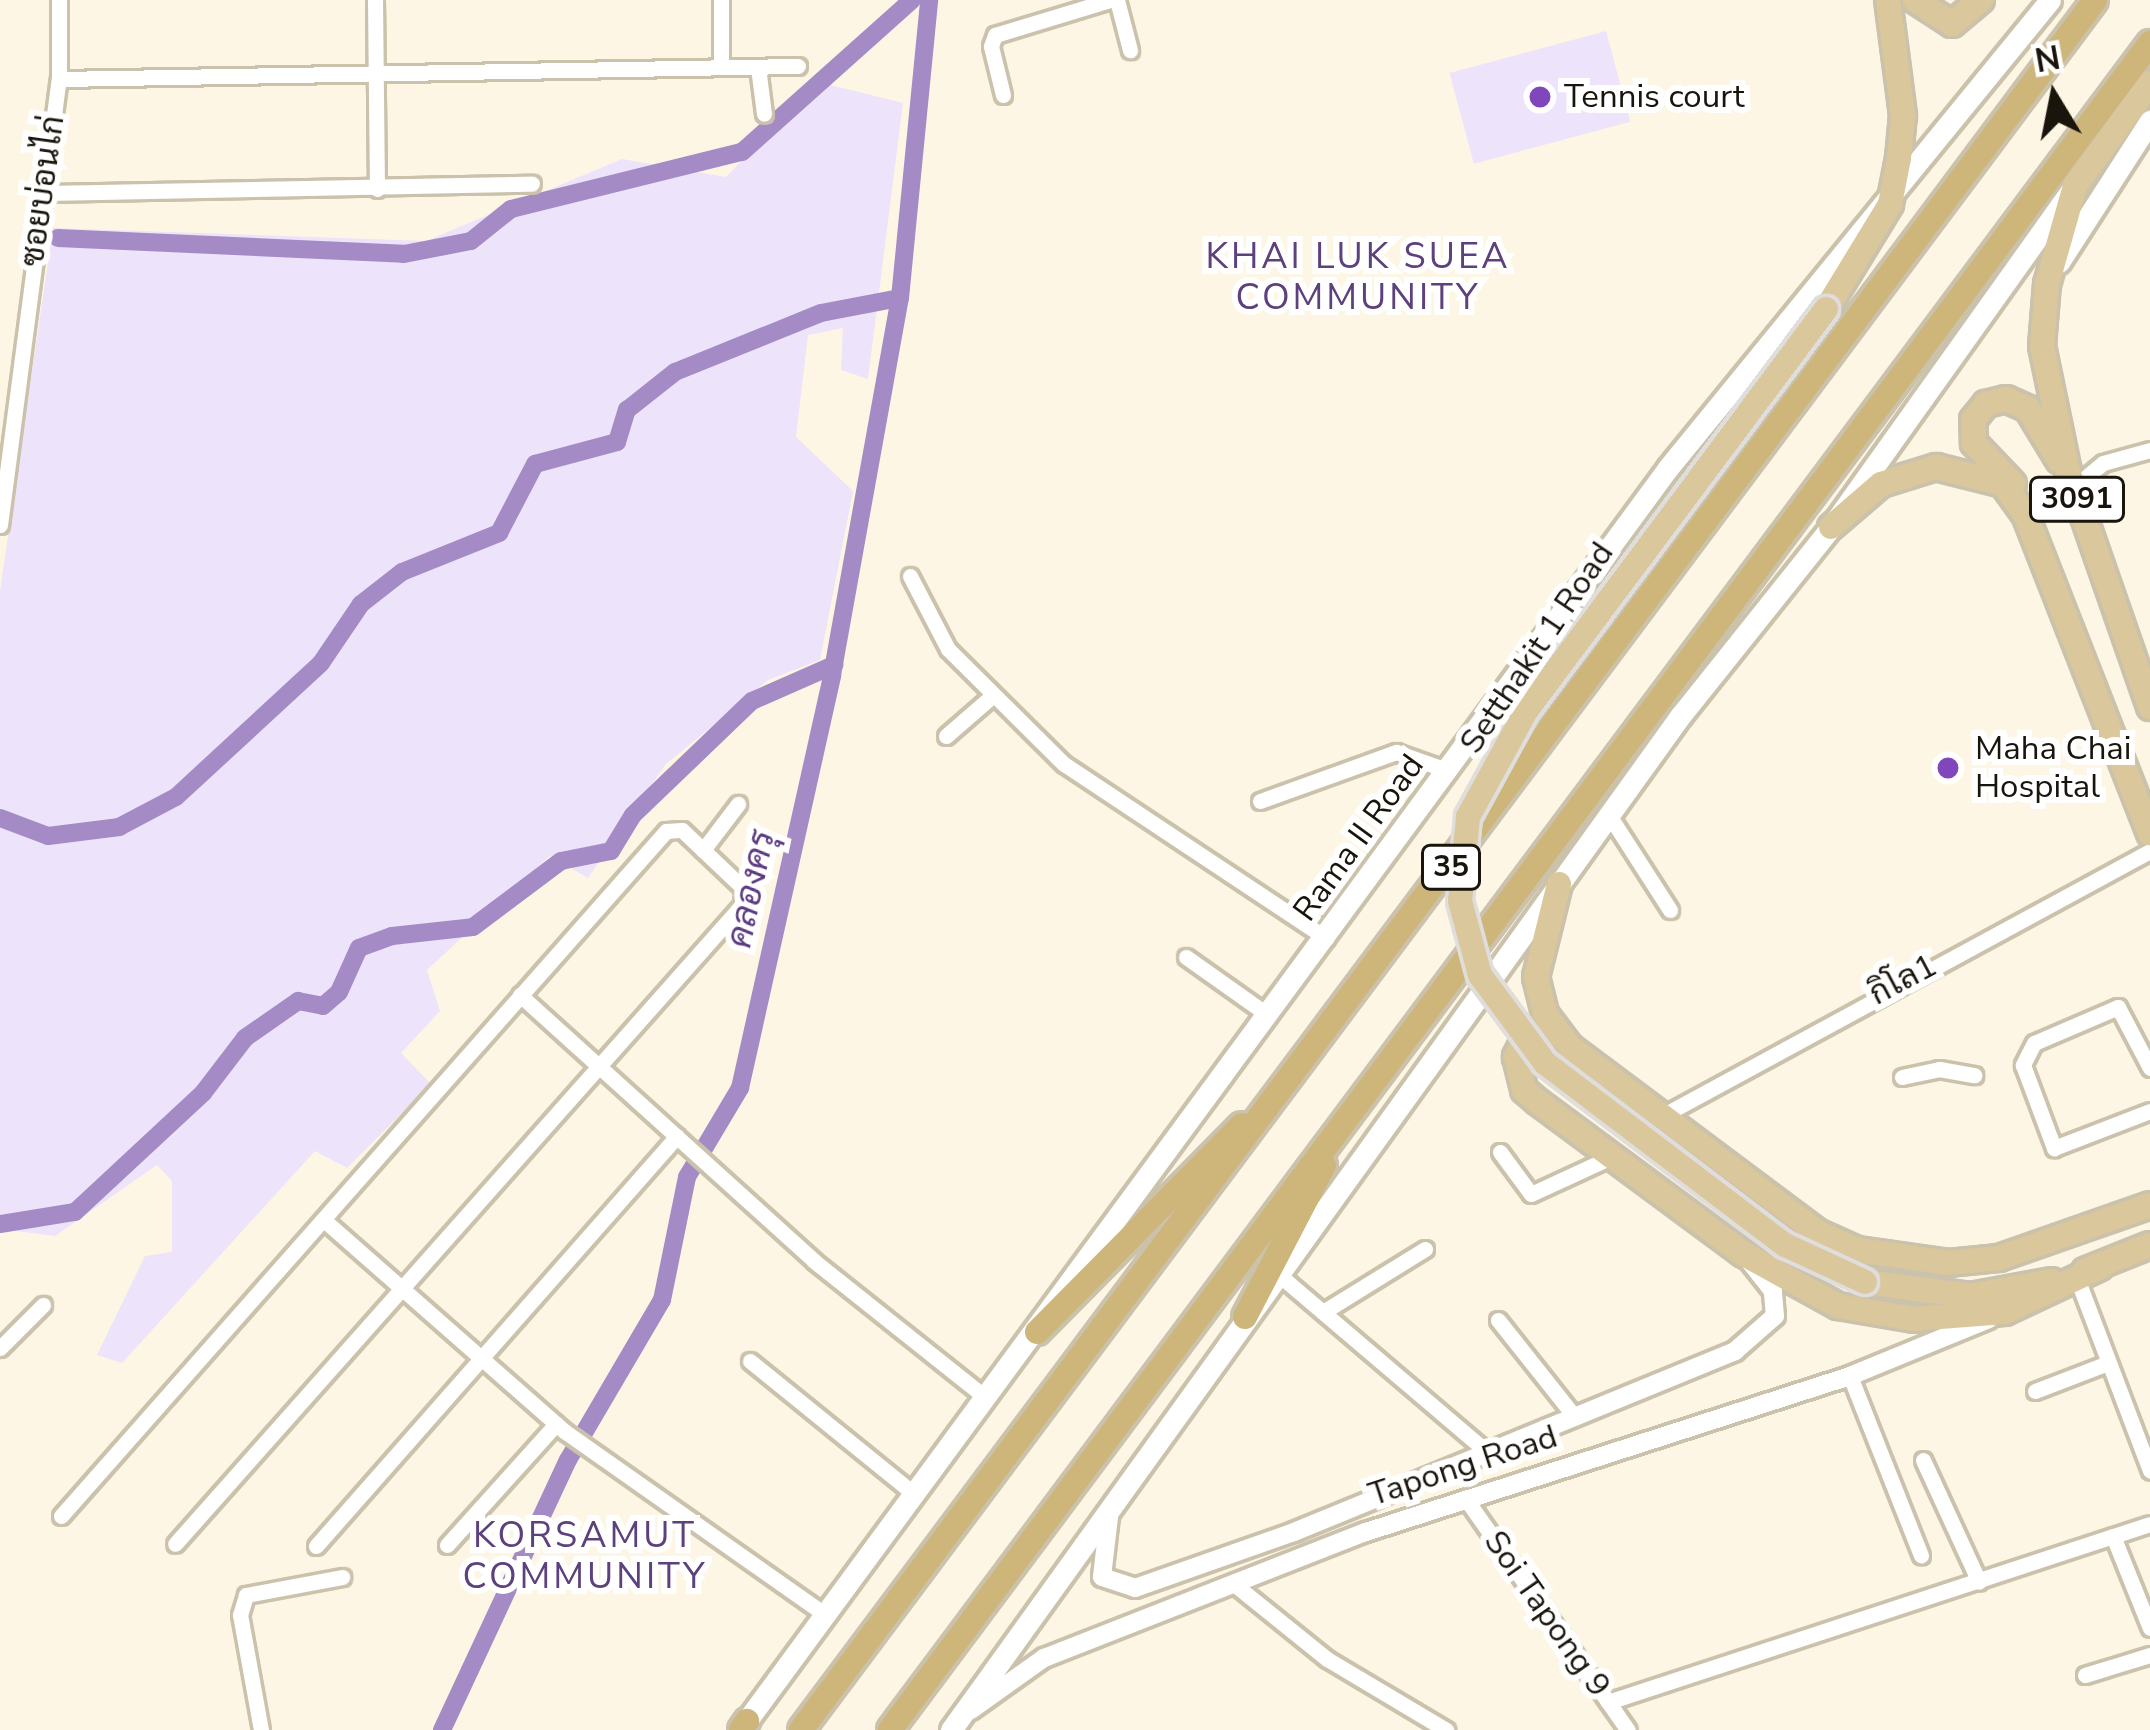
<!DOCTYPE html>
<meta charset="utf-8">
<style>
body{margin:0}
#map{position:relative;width:2150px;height:1730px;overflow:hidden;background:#fef6e4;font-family:"Nunito Sans",Sarabun,sans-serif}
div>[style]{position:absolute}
.green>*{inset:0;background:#ede3fb;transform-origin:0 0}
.canal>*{height:18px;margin:-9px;padding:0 9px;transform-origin:9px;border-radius:9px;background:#a48bc5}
.roads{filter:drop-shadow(3px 0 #cbc2ac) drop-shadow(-3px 0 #cbc2ac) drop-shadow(0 3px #cbc2ac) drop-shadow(0 -3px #cbc2ac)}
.minor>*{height:15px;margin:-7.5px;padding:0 7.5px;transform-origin:7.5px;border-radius:7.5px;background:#fff}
.tertiary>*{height:18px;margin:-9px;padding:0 9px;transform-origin:9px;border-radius:9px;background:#fff}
.secondary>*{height:21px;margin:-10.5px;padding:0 10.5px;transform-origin:10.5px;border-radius:10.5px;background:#fff}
.primary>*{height:24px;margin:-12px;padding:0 12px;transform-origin:12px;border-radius:12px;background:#dac89c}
.trunk>*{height:24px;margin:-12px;padding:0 12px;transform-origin:12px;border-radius:12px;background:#ceb67b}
.bridges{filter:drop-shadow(3px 0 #dfdedd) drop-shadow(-3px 0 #dfdedd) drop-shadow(0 3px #dfdedd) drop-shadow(0 -3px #dfdedd)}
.primary-bridge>*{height:24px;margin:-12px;padding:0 12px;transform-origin:12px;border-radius:12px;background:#dac89c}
.dots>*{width:33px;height:33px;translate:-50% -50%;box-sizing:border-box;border:6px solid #fff;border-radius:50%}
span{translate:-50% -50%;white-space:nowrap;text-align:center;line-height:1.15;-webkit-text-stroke:12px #fff;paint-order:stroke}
.shield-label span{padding:3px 9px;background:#fff;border:3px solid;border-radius:9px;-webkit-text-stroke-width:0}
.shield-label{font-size:30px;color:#19150d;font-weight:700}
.poi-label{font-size:33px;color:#19150d}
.left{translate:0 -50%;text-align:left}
.street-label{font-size:33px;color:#19150d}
.neighbourhood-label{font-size:36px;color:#5c417d;letter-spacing:3px}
.water-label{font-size:36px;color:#5c3a81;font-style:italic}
.north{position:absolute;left:1994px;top:36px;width:120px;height:120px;-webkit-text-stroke:9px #fff;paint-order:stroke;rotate:350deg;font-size:33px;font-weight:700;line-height:48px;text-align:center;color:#19150d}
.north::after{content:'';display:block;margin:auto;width:42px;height:54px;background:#19150d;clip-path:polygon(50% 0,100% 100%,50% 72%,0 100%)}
</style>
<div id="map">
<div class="green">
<i style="left:1606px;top:31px;width:94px;height:162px;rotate:75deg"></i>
<i style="clip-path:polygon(818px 82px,903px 103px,868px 379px,841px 370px,843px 328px,808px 335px,796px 437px,853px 491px,820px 660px,768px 680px,665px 765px,588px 878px,550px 856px,427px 970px,440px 1011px,401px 1053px,431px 1084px,347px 1168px,315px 1151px,122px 1363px,97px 1355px,145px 1256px,172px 1252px,172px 1181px,157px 1165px,55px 1236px,0 1229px,0 591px,53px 228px,426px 241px,622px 159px,726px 177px)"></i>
</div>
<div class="canal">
<i style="left:58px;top:238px;width:346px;rotate:2.6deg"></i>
<i style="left:404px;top:254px;width:68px;rotate:-11deg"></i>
<i style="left:471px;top:241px;width:51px;rotate:-38.7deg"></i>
<i style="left:511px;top:209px;width:238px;rotate:-13.9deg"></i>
<i style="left:742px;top:152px;width:228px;rotate:-41.8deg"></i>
<i style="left:0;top:818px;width:51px;rotate:20.6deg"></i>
<i style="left:48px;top:836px;width:72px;rotate:-7.2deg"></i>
<i style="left:119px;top:827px;width:64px;rotate:-27.8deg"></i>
<i style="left:176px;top:797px;width:197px;rotate:-42.7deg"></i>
<i style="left:321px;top:663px;width:71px;rotate:-55.9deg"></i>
<i style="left:361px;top:604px;width:52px;rotate:-38deg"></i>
<i style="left:402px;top:572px;width:105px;rotate:-21.9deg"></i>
<i style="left:499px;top:533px;width:78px;rotate:-62.4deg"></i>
<i style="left:535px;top:464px;width:85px;rotate:-15deg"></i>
<i style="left:617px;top:442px;width:34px;rotate:-73deg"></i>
<i style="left:627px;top:410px;width:61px;rotate:-38.4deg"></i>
<i style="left:675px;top:372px;width:157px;rotate:-22deg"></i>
<i style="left:821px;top:313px;width:80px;rotate:-10.8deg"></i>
<i style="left:0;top:1224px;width:76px;rotate:-9.1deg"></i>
<i style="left:75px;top:1212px;width:175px;rotate:-42.9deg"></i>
<i style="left:203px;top:1093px;width:69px;rotate:-52.6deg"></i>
<i style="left:245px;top:1038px;width:65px;rotate:-34.9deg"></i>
<i style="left:298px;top:1001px;width:25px;rotate:11deg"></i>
<i style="left:323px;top:1006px;width:21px;rotate:-41deg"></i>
<i style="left:339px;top:992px;width:48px;rotate:-65.6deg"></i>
<i style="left:359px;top:948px;width:35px;rotate:-20deg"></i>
<i style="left:392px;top:936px;width:81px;rotate:-6.3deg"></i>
<i style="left:473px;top:927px;width:110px;rotate:-36.9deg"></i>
<i style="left:561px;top:861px;width:51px;rotate:-11.3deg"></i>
<i style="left:611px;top:851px;width:42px;rotate:-58.6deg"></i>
<i style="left:633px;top:815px;width:165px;rotate:-43.8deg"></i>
<i style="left:752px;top:701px;width:90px;rotate:-23.7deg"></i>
<i style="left:442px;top:1730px;width:298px;rotate:-65deg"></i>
<i style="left:568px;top:1460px;width:186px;rotate:-59.6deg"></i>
<i style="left:662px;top:1300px;width:126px;rotate:-78.5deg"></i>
<i style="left:687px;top:1177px;width:104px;rotate:-59.2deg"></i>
<i style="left:740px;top:1088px;width:423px;rotate:-77.4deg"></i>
<i style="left:832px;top:675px;width:383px;rotate:-79.8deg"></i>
<i style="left:900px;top:298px;width:299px;rotate:-84.4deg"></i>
</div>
<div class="roads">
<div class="minor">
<i style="left:375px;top:0;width:189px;rotate:89.4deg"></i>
<i style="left:721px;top:0;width:67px;rotate:90deg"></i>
<i style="left:1117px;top:0;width:52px;rotate:75.4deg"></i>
<i style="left:758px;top:67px;width:47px;rotate:82.7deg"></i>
<i style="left:59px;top:79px;width:739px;rotate:-1.01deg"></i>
<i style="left:1003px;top:95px;width:50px;rotate:-103.8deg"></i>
<i style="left:991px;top:46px;width:12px;rotate:-70deg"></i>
<i style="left:995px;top:35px;width:120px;rotate:-16.9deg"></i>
<i style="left:41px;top:193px;width:491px;rotate:-1.1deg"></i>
<i style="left:2073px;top:488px;width:39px;rotate:-40deg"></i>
<i style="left:2103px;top:463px;width:49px;rotate:-15.5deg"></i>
<i style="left:0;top:525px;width:450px;rotate:-82.5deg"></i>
<i style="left:59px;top:79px;width:79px;rotate:-90deg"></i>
<i style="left:910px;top:576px;width:82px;rotate:62.5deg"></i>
<i style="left:948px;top:649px;width:163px;rotate:44.8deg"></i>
<i style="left:1064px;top:764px;width:315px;rotate:33.6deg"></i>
<i style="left:946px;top:736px;width:61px;rotate:-41deg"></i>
<i style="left:1260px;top:801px;width:145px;rotate:-19.8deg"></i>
<i style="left:1396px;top:752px;width:56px;rotate:19.7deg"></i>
<i style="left:1609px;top:815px;width:113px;rotate:57.3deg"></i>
<i style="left:703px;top:850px;width:58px;rotate:-52.7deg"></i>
<i style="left:1186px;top:957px;width:100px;rotate:35.3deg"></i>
<i style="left:520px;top:995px;width:396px;rotate:42.1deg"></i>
<i style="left:814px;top:1261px;width:220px;rotate:38.5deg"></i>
<i style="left:2150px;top:1068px;width:69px;rotate:-117.7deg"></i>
<i style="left:2118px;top:1007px;width:91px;rotate:156.8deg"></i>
<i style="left:2034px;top:1043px;width:25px;rotate:117deg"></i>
<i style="left:2023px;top:1065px;width:89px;rotate:69.5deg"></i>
<i style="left:2054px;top:1148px;width:103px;rotate:-21.1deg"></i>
<i style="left:1902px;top:1077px;width:38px;rotate:-12deg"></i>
<i style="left:1939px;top:1069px;width:36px;rotate:10deg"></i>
<i style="left:1660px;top:1117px;width:558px;rotate:-28.5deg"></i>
<i style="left:1500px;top:1152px;width:52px;rotate:53.6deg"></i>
<i style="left:1531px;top:1194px;width:88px;rotate:-24.8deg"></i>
<i style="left:324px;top:1220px;width:320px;rotate:41.3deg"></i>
<i style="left:564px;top:1431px;width:317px;rotate:35.1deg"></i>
<i style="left:1278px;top:1274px;width:276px;rotate:40.4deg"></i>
<i style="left:2078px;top:1281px;width:203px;rotate:69.2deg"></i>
<i style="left:1323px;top:1312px;width:120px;rotate:-31.7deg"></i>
<i style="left:1498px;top:1320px;width:124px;rotate:51.6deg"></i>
<i style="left:0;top:1348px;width:61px;rotate:-45deg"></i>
<i style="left:750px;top:1361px;width:210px;rotate:39deg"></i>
<i style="left:1850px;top:1376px;width:193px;rotate:68.4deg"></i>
<i style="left:2035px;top:1391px;width:78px;rotate:-21deg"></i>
<i style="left:1923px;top:1460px;width:134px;rotate:65.3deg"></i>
<i style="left:1466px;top:1499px;width:282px;rotate:55deg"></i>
<i style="left:61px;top:1516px;width:914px;rotate:-48.55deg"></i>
<i style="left:666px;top:831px;width:16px;rotate:-4deg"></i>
<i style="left:682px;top:830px;width:84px;rotate:43.6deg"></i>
<i style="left:743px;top:888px;width:17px;rotate:93deg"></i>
<i style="left:742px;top:905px;width:854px;rotate:131.58deg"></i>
<i style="left:2113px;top:1536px;width:99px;rotate:68.1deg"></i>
<i style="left:447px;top:1545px;width:163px;rotate:-48deg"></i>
<i style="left:316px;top:1546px;width:546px;rotate:-48.64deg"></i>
<i style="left:1234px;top:1584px;width:119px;rotate:38.9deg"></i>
<i style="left:1327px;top:1659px;width:139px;rotate:30.8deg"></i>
<i style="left:2085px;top:1675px;width:68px;rotate:-17.1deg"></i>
<i style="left:1608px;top:1702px;width:570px;rotate:-18.18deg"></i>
<i style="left:261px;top:1730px;width:117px;rotate:-100.3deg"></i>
<i style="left:240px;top:1615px;width:21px;rotate:-73deg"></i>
<i style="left:246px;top:1595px;width:98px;rotate:-10.6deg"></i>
</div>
<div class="tertiary">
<i style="left:1109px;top:1517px;width:60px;rotate:96.7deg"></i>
<i style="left:1102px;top:1577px;width:35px;rotate:18deg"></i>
<i style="left:1135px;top:1588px;width:169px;rotate:-19.4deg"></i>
<i style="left:1294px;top:1532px;width:477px;rotate:-22.3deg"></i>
<i style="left:1735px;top:1351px;width:53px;rotate:-41.2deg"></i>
<i style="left:1775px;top:1316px;width:25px;rotate:-95deg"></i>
<i style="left:1773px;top:1291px;width:37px;rotate:-128deg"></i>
<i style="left:971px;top:1710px;width:90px;rotate:-35.5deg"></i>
<i style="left:1044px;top:1658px;width:346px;rotate:-21.4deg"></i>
<i style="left:1366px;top:1532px;width:509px;rotate:-17.86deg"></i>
<i style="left:1850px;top:1376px;width:150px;rotate:-22.3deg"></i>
</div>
<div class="secondary">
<i style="left:2059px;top:262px;width:168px;rotate:-57.2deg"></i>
<i style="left:740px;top:1730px;width:1566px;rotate:-53.67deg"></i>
<i style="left:1668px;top:468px;width:604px;rotate:-50.78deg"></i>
<i style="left:951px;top:1730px;width:1250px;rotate:-54.28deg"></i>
<i style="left:1681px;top:715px;width:241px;rotate:-51.4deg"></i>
<i style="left:1831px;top:527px;width:413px;rotate:-54.5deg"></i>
</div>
<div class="primary">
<i style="left:1915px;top:0;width:44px;rotate:33deg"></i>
<i style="left:1952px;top:24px;width:38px;rotate:-40deg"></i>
<i style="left:2150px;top:83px;width:127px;rotate:126.1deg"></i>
<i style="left:2075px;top:186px;width:102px;rotate:105.9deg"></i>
<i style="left:2047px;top:284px;width:62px;rotate:94.6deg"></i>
<i style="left:2042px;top:346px;width:128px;rotate:78.3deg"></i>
<i style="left:2068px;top:471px;width:250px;rotate:70.8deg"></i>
<i style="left:1826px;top:309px;width:123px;rotate:-58.6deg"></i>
<i style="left:1890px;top:204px;width:47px;rotate:-78.9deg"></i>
<i style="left:1899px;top:158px;width:43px;rotate:-84.7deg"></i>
<i style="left:1903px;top:115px;width:116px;rotate:-97.4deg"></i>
<i style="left:2013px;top:484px;width:57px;rotate:-133.6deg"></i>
<i style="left:1974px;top:443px;width:23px;rotate:-92deg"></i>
<i style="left:1973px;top:420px;width:21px;rotate:-51deg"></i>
<i style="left:1986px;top:404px;width:21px;rotate:-14deg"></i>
<i style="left:2006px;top:399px;width:24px;rotate:24deg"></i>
<i style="left:2028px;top:409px;width:60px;rotate:58.7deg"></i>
<i style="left:1831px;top:527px;width:66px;rotate:-40.7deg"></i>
<i style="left:1881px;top:484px;width:58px;rotate:-17.2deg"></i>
<i style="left:1936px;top:467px;width:69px;rotate:14.2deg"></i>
<i style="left:2003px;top:484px;width:37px;rotate:54deg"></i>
<i style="left:2025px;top:514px;width:343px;rotate:68.6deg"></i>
<i style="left:1559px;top:884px;width:96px;rotate:103.9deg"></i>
<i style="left:1536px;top:977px;width:38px;rotate:76deg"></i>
<i style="left:1545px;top:1014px;width:41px;rotate:52.9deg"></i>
<i style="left:1570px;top:1047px;width:311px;rotate:36.8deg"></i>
<i style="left:1819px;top:1233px;width:42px;rotate:24.1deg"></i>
<i style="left:1857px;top:1250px;width:92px;rotate:8.1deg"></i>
<i style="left:1948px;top:1263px;width:51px;rotate:-5.6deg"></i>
<i style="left:1999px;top:1258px;width:160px;rotate:-19.3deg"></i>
<i style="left:1547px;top:1035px;width:25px;rotate:162deg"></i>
<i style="left:1523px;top:1043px;width:16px;rotate:117deg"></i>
<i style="left:1516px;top:1057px;width:34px;rotate:76deg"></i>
<i style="left:1524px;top:1090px;width:18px;rotate:41deg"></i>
<i style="left:1538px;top:1102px;width:254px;rotate:36.5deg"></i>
<i style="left:1742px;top:1253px;width:110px;rotate:28.9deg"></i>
<i style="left:1838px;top:1306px;width:77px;rotate:9.7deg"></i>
<i style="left:1914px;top:1319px;width:91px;rotate:-4.4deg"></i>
<i style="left:2005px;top:1312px;width:105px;rotate:-25.3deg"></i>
<i style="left:2085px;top:1271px;width:70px;rotate:-21.8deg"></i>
<i style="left:1865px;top:1282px;width:106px;rotate:7.6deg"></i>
<i style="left:1970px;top:1296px;width:83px;rotate:-10.4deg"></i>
</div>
<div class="trunk">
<i style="left:1245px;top:1317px;width:171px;rotate:-62.5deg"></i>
<i style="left:1037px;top:1332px;width:291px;rotate:-45.3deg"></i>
<i style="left:741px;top:1730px;width:11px;rotate:-56deg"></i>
<i style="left:801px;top:1730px;width:2160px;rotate:-53.2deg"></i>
<i style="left:890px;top:1730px;width:2106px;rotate:-53.24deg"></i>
</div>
</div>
<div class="bridges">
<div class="primary-bridge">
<i style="left:1826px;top:309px;width:502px;rotate:126.73deg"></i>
<i style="left:1526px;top:711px;width:121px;rotate:118.7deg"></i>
<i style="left:1468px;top:817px;width:84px;rotate:95.4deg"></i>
<i style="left:1460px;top:901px;width:77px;rotate:74.9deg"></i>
<i style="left:1480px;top:975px;width:109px;rotate:53.5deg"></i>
<i style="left:1545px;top:1063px;width:301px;rotate:37.2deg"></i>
<i style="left:1785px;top:1245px;width:88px;rotate:24.8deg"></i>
</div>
</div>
<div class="dots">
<i style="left:1540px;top:97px;background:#8046bc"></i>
<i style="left:1948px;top:768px;background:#8046bc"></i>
</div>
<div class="shield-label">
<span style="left:2077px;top:499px">3091</span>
<span style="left:1451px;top:867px">35</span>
</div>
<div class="poi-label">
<span class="left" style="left:1564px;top:97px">Tennis court</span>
<span class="left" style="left:1975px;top:768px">Maha Chai<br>Hospital</span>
</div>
<div class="street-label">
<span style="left:43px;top:191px;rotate:-82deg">ซอยบ่อนไก่</span>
<span style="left:1537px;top:648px;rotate:-56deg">Setthakit 1 Road</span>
<span style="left:1359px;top:838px;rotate:-54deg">Rama II Road</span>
<span style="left:1903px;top:980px;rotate:-28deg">กิโล1</span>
<span style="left:1463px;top:1466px;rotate:-18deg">Tapong Road</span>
<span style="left:1547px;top:1614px;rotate:55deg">Soi Tapong 9</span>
</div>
<div class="neighbourhood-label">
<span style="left:1358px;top:277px">KHAI LUK SUEA<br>COMMUNITY</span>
<span style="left:585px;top:1556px">KORSAMUT<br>COMMUNITY</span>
</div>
<div class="water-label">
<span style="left:751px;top:889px;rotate:-78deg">คลองครุ</span>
</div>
<div class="north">N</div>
</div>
